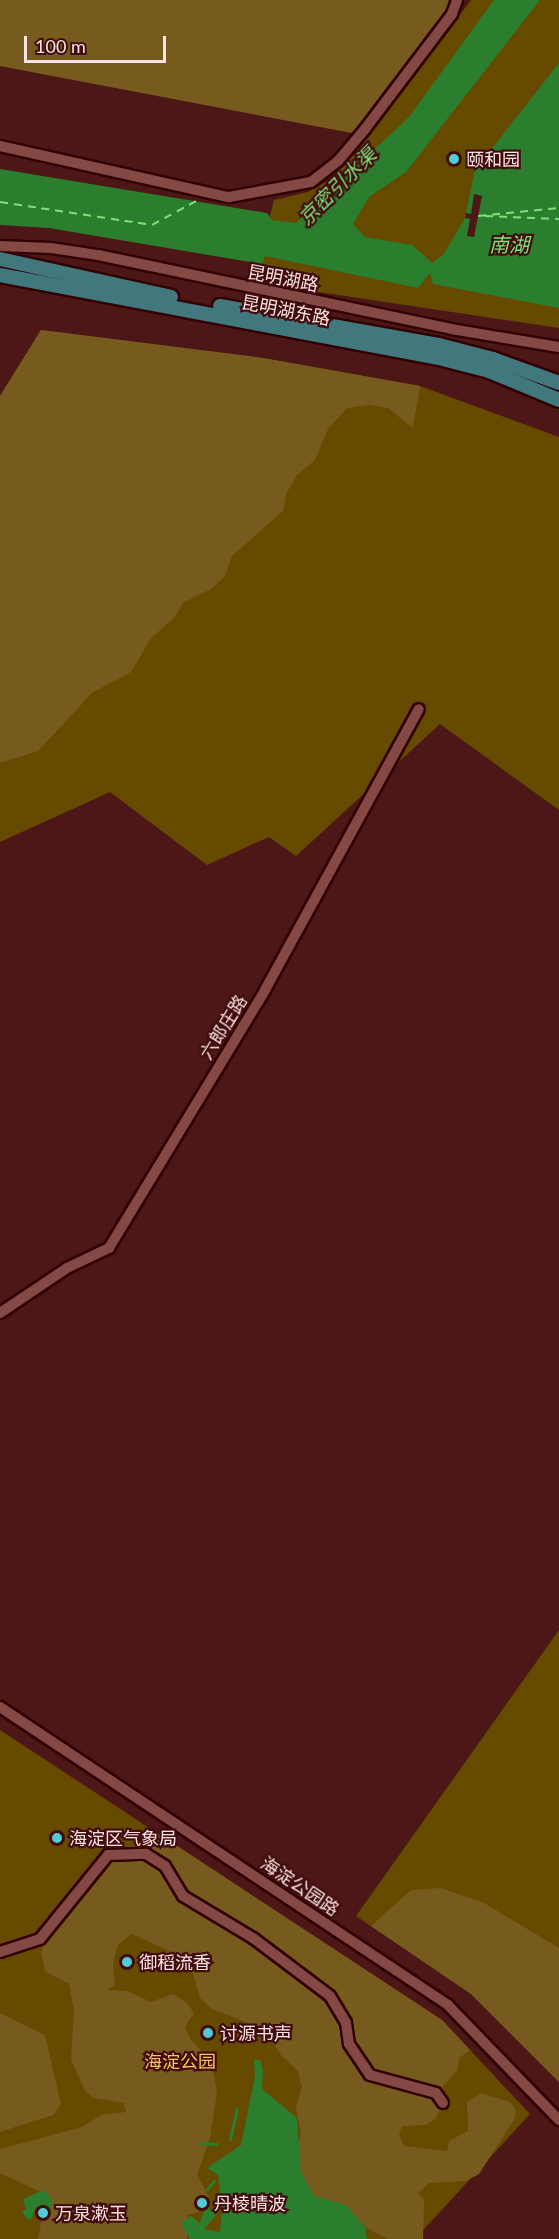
<!DOCTYPE html>
<meta charset="utf-8">
<style>
body{margin:0}
#map{position:relative;width:559px;height:2239px;overflow:hidden;background:#4d1717;font-family:Lato,"Noto Sans SC",sans-serif}
div>[style]{position:absolute}
.green>*{inset:0;background:#664a00}
.forest>*{inset:0;background:#775b1e}
.water>*{inset:0;background:#2b7e2d}
.pier>*{inset:0;background:#4d1717}
.stream>*{height:3px;margin:-1.5px;padding:0 1.5px;transform-origin:1.5px;border-radius:1.5px;background:#2b7e2d}
.ferry>*{height:1.5px;margin-top:-0.75px;transform-origin:0;background:repeating-linear-gradient(90deg,#7ce37a 0 8px,transparent 0 14px)}
.roads{filter:drop-shadow(2px 0 #300002) drop-shadow(-2px 0 #300002) drop-shadow(0 2px #300002) drop-shadow(0 -2px #300002)}
.minor>*{height:10px;margin:-5px;padding:0 5px;transform-origin:5px;border-radius:5px;background:#844845}
.major>*{height:14px;margin:-7px;padding:0 7px;transform-origin:7px;border-radius:7px;background:#41787d}
.dots>*{width:16px;height:16px;translate:-50% -50%;box-sizing:border-box;border:3px solid #410c0e;border-radius:50%}
span{translate:-50% -50%;white-space:nowrap;text-align:center;line-height:1.15;-webkit-text-stroke:4.5px #410c0e;paint-order:stroke}
.poi-label{font-size:18px;color:#fbe4e3}
.left{translate:0 -50%;text-align:left}
.street-label{font-size:18px;color:#fbe4e3}
.park-label{font-size:18px;color:#f8c559}
.water-label{font-size:20px;color:#7ce37a;font-style:italic}
.scale{position:absolute;left:24px;top:36px;width:142px;height:27px;box-sizing:border-box;border:3px solid #fbe4e3;border-top:0;padding-left:8px;font-size:18px;line-height:21px;white-space:nowrap;color:#fbe4e3;-webkit-text-stroke:4px #410c0e;paint-order:stroke}
</style>
<div id="map">
<div class="green">
<i style="clip-path:polygon(471px 0,559px 0,559px 328px,253px 282px,274px 200px,308px 192px,331px 179px,366px 140px)"></i>
<i style="clip-path:polygon(41px 330px,263px 358px,420px 386px,559px 437px,559px 810px,440px 724px,296px 856px,269px 837px,207px 865px,110px 792px,0 842px,0 396px)"></i>
<i style="clip-path:polygon(559px 1630px,559px 2082px,471px 1994px,356px 1916px)"></i>
<i style="clip-path:polygon(0 1730px,442px 2020px,530px 2114px,415px 2239px,0 2239px)"></i>
</div>
<div class="forest">
<i style="clip-path:polygon(0 0,453px 0,449px 15px,357px 134px,0 66px)"></i>
<i style="clip-path:polygon(41px 330px,263px 358px,420px 386px,413px 428px,388px 408px,369px 405px,347px 408px,328px 429px,315px 460px,297px 475px,286px 494px,283px 511px,232px 556px,225px 576px,211px 589px,183px 603px,174px 618px,151px 638px,131px 672px,92px 693px,38px 751px,0 763px,0 396px)"></i>
<i style="clip-path:polygon(156px 1832px,442px 2020px,470px 2050px,459px 2058px,457px 2071px,443px 2086px,443px 2103px,436px 2118px,426px 2125px,403px 2126px,399px 2134px,404px 2146px,447px 2151px,449px 2141px,468px 2131px,467px 2102px,481px 2093px,510px 2102px,516px 2110px,514px 2120px,479px 2174px,466px 2181px,429px 2183px,418px 2193px,424px 2200px,423px 2239px,388px 2239px,365px 2227px,346px 2205px,314px 2196px,301px 2172px,297px 2147px,301px 2134px,296px 2108px,302px 2087px,298px 2071px,281px 2055px,263px 2029px,212px 2009px,200px 1998px,189px 1960px,132px 1934px,118px 1945px,113px 1963px,115px 1985px,107px 1990px,127px 1991px,151px 2002px,173px 1994px,186px 2002px,194px 2013px,185px 2027px,191px 2040px,211px 2061px,217px 2092px,210px 2138px,197px 2175px,209px 2197px,199px 2212px,188px 2215px,187px 2239px,38px 2239px,45px 2201px,39px 2191px,0 2173px,0 2149px,82px 2127px,101px 2115px,126px 2112px,124px 2103px,94px 2098px,85px 2091px,71px 2060px,74px 2011px,69px 1984px,45px 1971px,41px 1953px,52px 1923px,108px 1855px,146px 1854px)"></i>
<i style="clip-path:polygon(441px 1888px,484px 1903px,559px 1948px,559px 2082px,471px 1994px,371px 1926px,411px 1890px)"></i>
<i style="clip-path:polygon(0 2013px,45px 2035px,61px 2104px,53px 2115px,0 2132px)"></i>
</div>
<div class="water">
<i style="clip-path:polygon(494px 0,540px 0,406px 172px,369px 197px,353px 224px,365px 237px,412px 245px,432px 263px,444px 254px,465px 218px,475px 170px,559px 63px,559px 308px,433px 284px,430px 273px,418px 288px,265px 256px,262px 264px,49px 228px,0 225px,0 169px,267px 213px,272px 220px,296px 223px,409px 117px)"></i>
<i style="clip-path:polygon(254px 2060px,260px 2060px,263px 2070px,262px 2089px,297px 2118px,301px 2172px,314px 2196px,346px 2205px,365px 2227px,367px 2239px,190px 2239px,181px 2223px,191px 2216px,200px 2223px,206px 2206px,217px 2214px,204px 2229px,220px 2232px,222px 2211px,218px 2175px,207px 2168px,241px 2145px,255px 2076px)"></i>
<i style="clip-path:polygon(44px 2190px,51px 2199px,51px 2209px,36px 2207px,31px 2220px,27px 2219px,22px 2212px,26px 2209px,23px 2199px)"></i>
</div>
<div class="pier">
<i style="clip-path:polygon(474px 194px,482px 196px,474px 237px,467px 236px,470px 219px,465px 218px,466px 213px,471px 214px)"></i>
</div>
<div class="stream">
<i style="left:230px;top:2139px;width:31px;rotate:-77deg"></i>
<i style="left:200px;top:2143px;width:17px;rotate:3deg"></i>
<i style="left:207px;top:2189px;width:11px;rotate:-49deg"></i>
</div>
<div class="ferry">
<i style="left:0;top:202px;width:154px;rotate:8.6deg"></i>
<i style="left:152px;top:225px;width:50px;rotate:-28.6deg"></i>
<i style="left:478px;top:216px;width:81px;rotate:-5.6deg"></i>
<i style="left:485px;top:216px;width:74px;rotate:2.3deg"></i>
</div>
<div class="roads">
<div class="minor">
<i style="left:0;top:146px;width:235px;rotate:12.6deg"></i>
<i style="left:229px;top:197px;width:83px;rotate:-10.4deg"></i>
<i style="left:311px;top:182px;width:34px;rotate:-38deg"></i>
<i style="left:338px;top:161px;width:42px;rotate:-49.8deg"></i>
<i style="left:365px;top:129px;width:144px;rotate:-52.9deg"></i>
<i style="left:452px;top:14px;width:15px;rotate:-70deg"></i>
<i style="left:0;top:246px;width:51px;rotate:2.2deg"></i>
<i style="left:51px;top:248px;width:48px;rotate:8.5deg"></i>
<i style="left:98px;top:255px;width:361px;rotate:11.8deg"></i>
<i style="left:451px;top:329px;width:109px;rotate:9.5deg"></i>
<i style="left:0;top:1313px;width:81px;rotate:-33.9deg"></i>
<i style="left:67px;top:1268px;width:47px;rotate:-25.5deg"></i>
<i style="left:109px;top:1248px;width:301px;rotate:-58.8deg"></i>
<i style="left:265px;top:990px;width:320px;rotate:-61.3deg"></i>
<i style="left:0;top:1707px;width:538px;rotate:33.63deg"></i>
<i style="left:448px;top:2005px;width:160px;rotate:46deg"></i>
<i style="left:0;top:1952px;width:42px;rotate:-18deg"></i>
<i style="left:40px;top:1939px;width:108px;rotate:-51deg"></i>
<i style="left:108px;top:1855px;width:38px;rotate:-2deg"></i>
<i style="left:146px;top:1854px;width:22px;rotate:32deg"></i>
<i style="left:165px;top:1866px;width:35px;rotate:59deg"></i>
<i style="left:183px;top:1896px;width:82px;rotate:31deg"></i>
<i style="left:253px;top:1938px;width:96px;rotate:37deg"></i>
<i style="left:330px;top:1996px;width:31px;rotate:59deg"></i>
<i style="left:346px;top:2023px;width:21px;rotate:82deg"></i>
<i style="left:349px;top:2044px;width:37px;rotate:56deg"></i>
<i style="left:370px;top:2075px;width:68px;rotate:15.3deg"></i>
<i style="left:436px;top:2093px;width:12px;rotate:55deg"></i>
</div>
<div class="major">
<i style="left:0;top:259px;width:175px;rotate:12.5deg"></i>
<i style="left:0;top:275px;width:443px;rotate:10.7deg"></i>
<i style="left:435px;top:357px;width:56px;rotate:14.5deg"></i>
<i style="left:489px;top:371px;width:76px;rotate:22.5deg"></i>
<i style="left:220px;top:306px;width:222px;rotate:10.1deg"></i>
<i style="left:439px;top:345px;width:56px;rotate:14.5deg"></i>
<i style="left:493px;top:359px;width:70px;rotate:20deg"></i>
</div>
</div>
<div class="dots">
<i style="left:454px;top:159px;background:#52cbd7"></i>
<i style="left:57px;top:1838px;background:#52cbd7"></i>
<i style="left:127px;top:1962px;background:#52cbd7"></i>
<i style="left:208px;top:2033px;background:#52cbd7"></i>
<i style="left:202px;top:2203px;background:#52cbd7"></i>
<i style="left:43px;top:2213px;background:#52cbd7"></i>
</div>
<div class="poi-label">
<span class="left" style="left:466px;top:159px">颐和园</span>
<span class="left" style="left:69px;top:1838px">海淀区气象局</span>
<span class="left" style="left:139px;top:1962px">御稻流香</span>
<span class="left" style="left:220px;top:2033px">讨源书声</span>
<span class="left" style="left:214px;top:2203px">丹棱晴波</span>
<span class="left" style="left:55px;top:2213px">万泉漱玉</span>
</div>
<div class="street-label">
<span style="left:283px;top:278px;rotate:11deg">昆明湖路</span>
<span style="left:286px;top:310px;rotate:11deg">昆明湖东路</span>
<span style="left:223px;top:1027px;rotate:-58deg">六郎庄路</span>
<span style="left:300px;top:1886px;rotate:34deg">海淀公园路</span>
</div>
<div class="park-label">
<span style="left:180px;top:2061px">海淀公园</span>
</div>
<div class="water-label">
<span style="left:337px;top:186px;rotate:-45deg">京密引水渠</span>
<span style="left:509px;top:244px">南湖</span>
</div>
<div class="scale">100 m</div>
</div>
